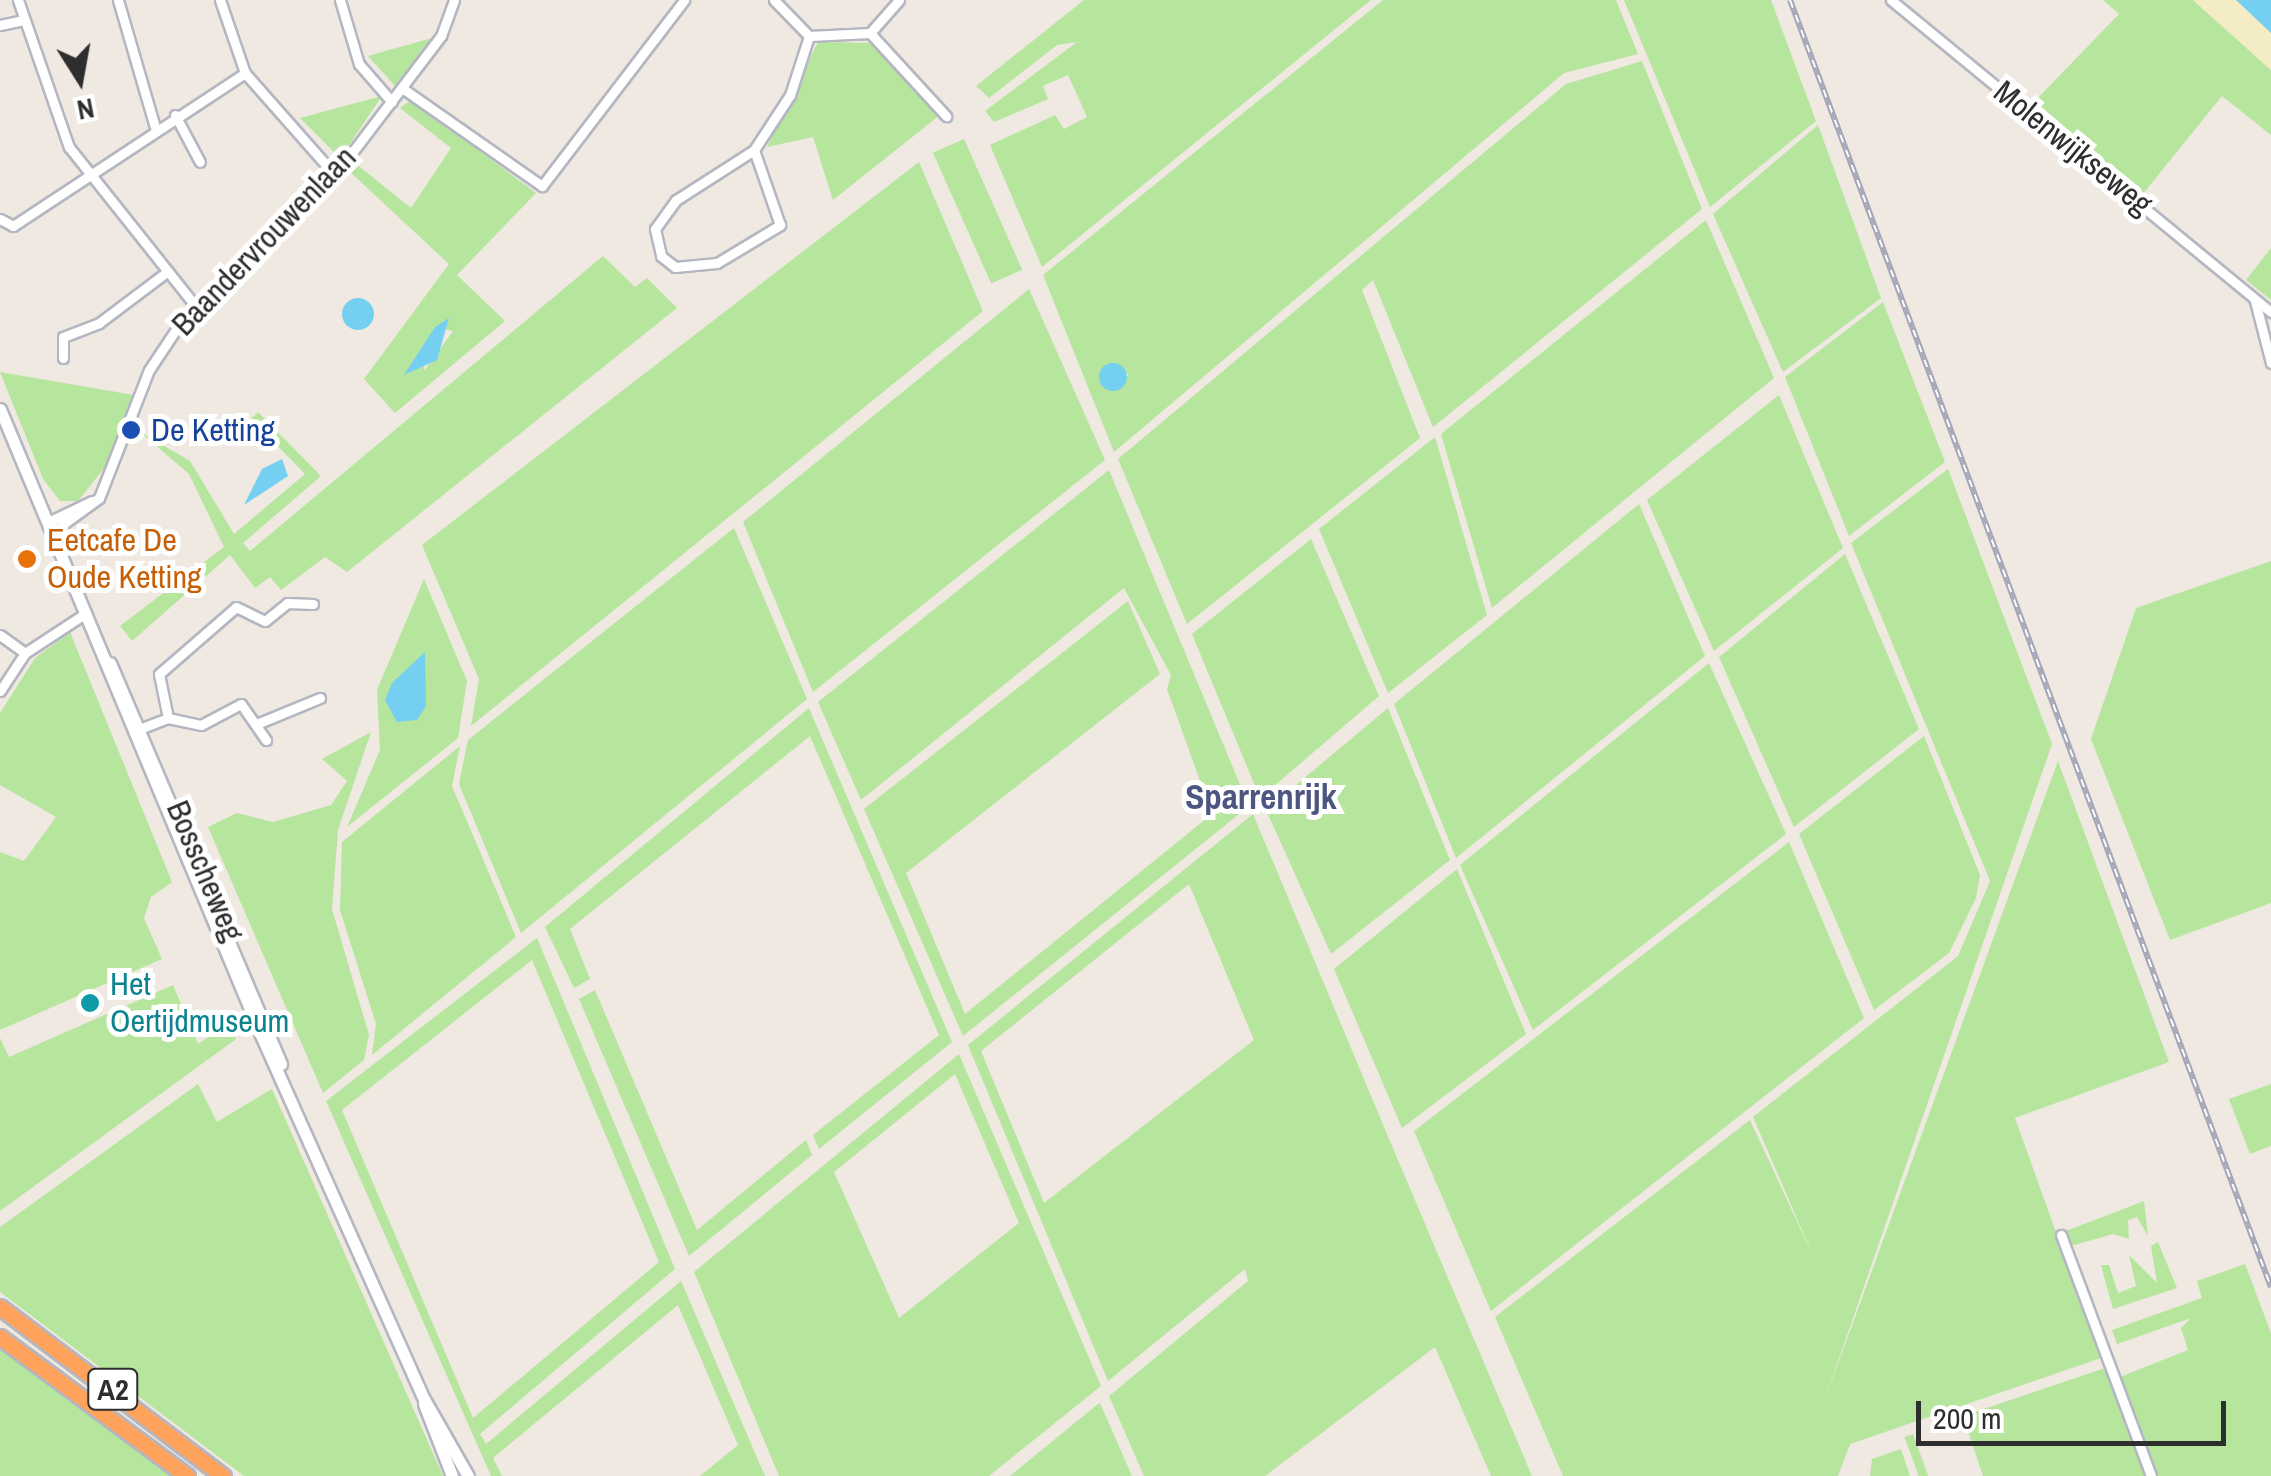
<!DOCTYPE html>
<style>
body{margin:0}
#map{position:relative;width:2271px;height:1476px;overflow:hidden;background:#efe9e1;font-family:"Archivo Narrow",sans-serif}
div>[style]{position:absolute}
.green>*{inset:0;background:#b6e59e;transform-origin:0 0}
.sand>*{inset:0;background:#f3ecc5}
.water>*{inset:0;background:#75cff0}
.round{border-radius:50%}
.roads{filter:drop-shadow(2px 0 #b4b7c1) drop-shadow(-2px 0 #b4b7c1) drop-shadow(0 2px #b4b7c1) drop-shadow(0 -2px #b4b7c1)}
.minor>*{height:9px;margin:-4.5px;padding:0 4.5px;transform-origin:4.5px;border-radius:4.5px;background:#fff}
.secondary>*{height:11px;margin:-5.5px;padding:0 5.5px;transform-origin:5.5px;border-radius:5.5px;background:#fff}
.motorway>*{height:15px;margin:-7.5px;padding:0 7.5px;transform-origin:7.5px;border-radius:7.5px;background:#ffa35c}
.rail>*{height:6px;margin-top:-3px;transform-origin:0;background:repeating-linear-gradient(90deg,#fff 0 8px,#a3a6b8 0 16px);box-sizing:border-box;border-block:2px solid #a3a6b8}
.dots>*{width:28px;height:28px;translate:-50% -50%;box-sizing:border-box;border:5px solid #fff;border-radius:50%}
span{translate:-50% -50%;white-space:nowrap;text-align:center;line-height:1.15;-webkit-text-stroke:10px #fff;paint-order:stroke}
.shield-label span{padding:2px 8px;background:#fff;border:2px solid;border-radius:8px;-webkit-text-stroke-width:0}
.shield-label{font-size:30px;color:#2e2e2e;font-weight:700}
.street-label{font-size:32px;color:#2e2e2e}
.transit-label{font-size:32px;color:#164399}
.left{translate:0 -50%;text-align:left}
.food-label{font-size:32px;color:#c56008}
.culture-label{font-size:32px;color:#0d838f}
.neighbourhood-label{font-size:35px;color:#4d5680;font-weight:700}
.north{position:absolute;left:30px;top:30px;width:100px;height:100px;-webkit-text-stroke:8px #fff;paint-order:stroke;rotate:169deg;font-size:28px;font-weight:700;line-height:40px;text-align:center;color:#2e2e2e}
.north::after{content:'';display:block;margin:auto;width:35px;height:45px;background:#2e2e2e;clip-path:polygon(50% 0,100% 100%,50% 72%,0 100%)}
.scale{position:absolute;left:1916px;top:1401px;width:310px;height:45px;box-sizing:border-box;border:5px solid #2e2e2e;border-top:0;padding-left:12px;font-size:30px;line-height:35px;white-space:nowrap;color:#2e2e2e;-webkit-text-stroke:8px #fff;paint-order:stroke}
</style>
<div id="map">
<div class="green">
<i style="clip-path:polygon(1084px 0,1371px 0,1042px 267px,990px 145px,1055px 115px,1064px 129px,1087px 117px,1068px 75px,1043px 86px,1048px 99px,994px 122px,985px 111px,1077px 42px,1057px 45px,989px 98px,976px 86px)"></i>
<i style="clip-path:polygon(evenodd,1383px 0,1616px 0,1638px 54px,1564px 73px,1114px 452px,1043px 275px,1383px 0,1112px 365px,1129px 374px,1119px 388px,1099px 375px,1112px 365px)"></i>
<i style="clip-path:polygon(1624px 0,1771px 0,1816px 121px,1710px 207px)"></i>
<i style="clip-path:polygon(2103px 0,2193px 0,2271px 70px,2271px 135px,2222px 96px,2142px 195px,2035px 101px,2119px 14px)"></i>
<i style="clip-path:polygon(432px 38px,395px 86px,368px 56px)"></i>
<i style="clip-path:polygon(818px 42px,874px 43px,940px 115px,833px 200px,813px 137px,767px 147px)"></i>
<i style="clip-path:polygon(1642px 61px,1702px 209px,1433px 427px,1373px 280px,1362px 290px,1420px 438px,1187px 624px,1118px 459px,1566px 84px)"></i>
<i style="clip-path:polygon(382px 96px,340px 158px,300px 118px)"></i>
<i style="clip-path:polygon(evenodd,411px 100px,536px 193px,457px 275px,505px 321px,395px 413px,364px 379px,449px 264px,349px 171px,355px 163px,411px 208px,451px 148px,400px 108px,411px 100px,435px 327px,453px 331px,424px 371px,425px 344px,435px 327px)"></i>
<i style="clip-path:polygon(1818px 125px,1881px 298px,1783px 372px,1713px 214px)"></i>
<i style="left:964px;top:139px;width:143px;height:34px;rotate:66deg"></i>
<i style="clip-path:polygon(919px 162px,983px 311px,471px 726px,479px 679px,422px 545px)"></i>
<i style="clip-path:polygon(1706px 220px,1774px 378px,1492px 608px,1441px 434px)"></i>
<i style="clip-path:polygon(2271px 248px,2271px 300px,2246px 280px)"></i>
<i style="clip-path:polygon(603px 256px,635px 287px,647px 278px,677px 308px,347px 572px,325px 557px,281px 590px,270px 577px,255px 588px,230px 555px,132px 641px,120px 626px,224px 547px,189px 474px,139px 431px,190px 461px,234px 534px,305px 474px,260px 428px,236px 433px,258px 412px,321px 476px,243px 543px,250px 551px)"></i>
<i style="clip-path:polygon(1029px 289px,1105px 460px,813px 692px,743px 522px)"></i>
<i style="clip-path:polygon(1883px 302px,1945px 462px,1849px 536px,1785px 377px)"></i>
<i style="clip-path:polygon(0 372px,134px 395px,105px 467px,78px 501px,60px 501px,43px 479px)"></i>
<i style="clip-path:polygon(1779px 395px,1843px 548px,1714px 651px,1647px 500px)"></i>
<i style="clip-path:polygon(1435px 437px,1487px 615px,1388px 693px,1319px 529px)"></i>
<i style="clip-path:polygon(1948px 469px,2052px 744px,1824px 1402px,2058px 761px,2169px 1062px,2015px 1118px,2101px 1358px,1850px 1444px,1838px 1476px,1563px 1476px,1495px 1317px,1750px 1120px,1815px 1260px,1753px 1117px,1958px 956px,1990px 881px,1851px 543px)"></i>
<i style="clip-path:polygon(1109px 470px,1249px 806px,963px 1036px,864px 809px,1128px 601px,1160px 674px,906px 873px,965px 1014px,1212px 814px,1167px 689px,1171px 675px,1124px 588px,861px 800px,818px 702px)"></i>
<i style="clip-path:polygon(1639px 504px,1705px 656px,1456px 858px,1394px 704px)"></i>
<i style="clip-path:polygon(734px 528px,807px 699px,521px 933px,459px 784px,468px 740px)"></i>
<i style="clip-path:polygon(1311px 539px,1379px 696px,1260px 798px,1192px 634px)"></i>
<i style="clip-path:polygon(1845px 554px,1919px 729px,1794px 827px,1719px 657px)"></i>
<i style="clip-path:polygon(2271px 561px,2271px 903px,2170px 940px,2091px 739px,2136px 608px)"></i>
<i style="clip-path:polygon(424px 579px,467px 681px,458px 738px,347px 827px,380px 750px,377px 690px)"></i>
<i style="clip-path:polygon(70px 632px,172px 882px,151px 897px,144px 918px,162px 959px,0 1030px,0 852px,24px 861px,56px 817px,0 785px,0 713px,35px 658px)"></i>
<i style="clip-path:polygon(1709px 663px,1786px 834px,1533px 1030px,1460px 865px)"></i>
<i style="clip-path:polygon(809px 708px,952px 1042px,819px 1149px,813px 1135px,939px 1035px,810px 736px,570px 929px,590px 979px,574px 988px,545px 927px)"></i>
<i style="clip-path:polygon(1388px 708px,1450px 860px,1331px 954px,1266px 810px)"></i>
<i style="clip-path:polygon(371px 732px,338px 830px,332px 909px,369px 1035px,364px 1060px,323px 1093px,208px 827px,237px 813px,273px 822px,331px 805px,347px 781px,322px 759px)"></i>
<i style="clip-path:polygon(1924px 736px,1980px 875px,1976px 898px,1949px 953px,1874px 1010px,1799px 834px)"></i>
<i style="clip-path:polygon(460px 746px,452px 786px,516px 937px,372px 1055px,376px 1024px,340px 910px,342px 842px)"></i>
<i style="clip-path:polygon(evenodd,1253px 814px,1392px 1146px,1532px 1476px,1491px 1476px,1435px 1347px,1265px 1476px,1144px 1476px,1109px 1396px,1248px 1281px,1245px 1269px,1108px 1381px,968px 1045px,1253px 814px,1189px 884px,1254px 1040px,1044px 1203px,981px 1051px,1189px 884px)"></i>
<i style="clip-path:polygon(1789px 842px,1864px 1018px,1491px 1311px,1414px 1131px)"></i>
<i style="clip-path:polygon(1457px 869px,1526px 1034px,1402px 1128px,1334px 969px)"></i>
<i style="clip-path:polygon(evenodd,537px 938px,675px 1269px,480px 1434px,486px 1444px,681px 1281px,765px 1476px,700px 1476px,738px 1445px,678px 1305px,493px 1458px,502px 1476px,491px 1476px,326px 1101px,537px 938px,532px 960px,659px 1262px,473px 1418px,342px 1110px,532px 960px)"></i>
<i style="clip-path:polygon(173px 985px,198px 1044px,229px 1023px,236px 1039px,0 1211px,0 1038px,9px 1057px)"></i>
<i style="clip-path:polygon(595px 990px,697px 1230px,806px 1140px,812px 1155px,689px 1256px,579px 999px)"></i>
<i style="clip-path:polygon(evenodd,959px 1054px,1101px 1386px,989px 1476px,779px 1476px,694px 1272px,959px 1054px,955px 1074px,1019px 1223px,899px 1318px,834px 1172px,955px 1074px)"></i>
<i style="clip-path:polygon(198px 1084px,217px 1122px,272px 1089px,443px 1476px,244px 1476px,0 1292px,0 1227px)"></i>
<i style="clip-path:polygon(2271px 1084px,2271px 1146px,2250px 1154px,2229px 1099px)"></i>
<i style="clip-path:polygon(2144px 1201px,2148px 1236px,2137px 1217px,2128px 1220px,2129px 1239px,2113px 1234px,2071px 1246px,2066px 1231px)"></i>
<i style="clip-path:polygon(2158px 1242px,2177px 1288px,2113px 1309px,2101px 1265px,2109px 1265px,2118px 1293px,2136px 1286px,2129px 1255px,2157px 1283px,2151px 1246px)"></i>
<i style="clip-path:polygon(2245px 1264px,2271px 1333px,2271px 1476px,2156px 1476px,2120px 1377px,2188px 1350px,2181px 1328px,2191px 1318px,2117px 1344px,2112px 1330px,2202px 1298px,2197px 1281px)"></i>
<i style="clip-path:polygon(0 1348px,43px 1377px,171px 1476px,0 1476px)"></i>
<i style="clip-path:polygon(2105px 1368px,2145px 1476px,1983px 1476px,1963px 1416px)"></i>
<i style="clip-path:polygon(1100px 1403px,1132px 1476px,1010px 1476px,1098px 1404px)"></i>
<i style="left:1913px;top:1434px;width:45px;height:9px;rotate:70deg"></i>
<i style="clip-path:polygon(1901px 1449px,1910px 1476px,1870px 1476px,1872px 1459px)"></i>
</div>
<div class="sand">
<i style="clip-path:polygon(2193px 0,2236px 0,2271px 33px,2271px 70px)"></i>
</div>
<div class="water">
<i style="clip-path:polygon(2236px 0,2271px 0,2271px 33px)"></i>
<i class="round" style="left:342px;top:298px;width:32px;height:32px"></i>
<i style="clip-path:polygon(449px 318px,437px 360px,404px 375px,435px 327px)"></i>
<i class="round" style="left:1099px;top:363px;width:28px;height:28px"></i>
<i style="clip-path:polygon(282px 459px,288px 476px,244px 505px,262px 469px)"></i>
<i style="clip-path:polygon(425px 652px,426px 706px,417px 720px,397px 722px,385px 700px,392px 683px)"></i>
</div>
<div class="roads">
<div class="minor">
<i style="left:18px;top:0;width:156px;rotate:70.9deg"></i>
<i style="left:69px;top:147px;width:206px;rotate:51.5deg"></i>
<i style="left:118px;top:0;width:132px;rotate:73.8deg"></i>
<i style="left:220px;top:0;width:77px;rotate:71.1deg"></i>
<i style="left:245px;top:73px;width:136px;rotate:48.6deg"></i>
<i style="left:340px;top:0;width:67px;rotate:73.5deg"></i>
<i style="left:359px;top:64px;width:50px;rotate:49deg"></i>
<i style="left:774px;top:0;width:50px;rotate:45.8deg"></i>
<i style="left:809px;top:36px;width:61px;rotate:-2.8deg"></i>
<i style="left:870px;top:33px;width:113px;rotate:47.5deg"></i>
<i style="left:1891px;top:0;width:492px;rotate:39.4deg"></i>
<i style="left:0;top:25px;width:24px;rotate:-12deg"></i>
<i style="left:870px;top:33px;width:44px;rotate:-48.7deg"></i>
<i style="left:402px;top:88px;width:171px;rotate:35deg"></i>
<i style="left:542px;top:186px;width:234px;rotate:-52.6deg"></i>
<i style="left:175px;top:115px;width:53px;rotate:62deg"></i>
<i style="left:754px;top:150px;width:93px;rotate:147.3deg"></i>
<i style="left:676px;top:200px;width:36px;rotate:126deg"></i>
<i style="left:655px;top:229px;width:28px;rotate:77deg"></i>
<i style="left:661px;top:256px;width:18px;rotate:38deg"></i>
<i style="left:675px;top:267px;width:42px;rotate:-5.4deg"></i>
<i style="left:717px;top:263px;width:74px;rotate:-31.1deg"></i>
<i style="left:780px;top:225px;width:79px;rotate:-109.1deg"></i>
<i style="left:754px;top:150px;width:66px;rotate:-56.8deg"></i>
<i style="left:790px;top:95px;width:62px;rotate:-72.1deg"></i>
<i style="left:0;top:219px;width:15px;rotate:28deg"></i>
<i style="left:13px;top:226px;width:278px;rotate:-33.4deg"></i>
<i style="left:2255px;top:301px;width:64px;rotate:75.5deg"></i>
<i style="left:63px;top:358px;width:21px;rotate:-90deg"></i>
<i style="left:63px;top:337px;width:39px;rotate:-21deg"></i>
<i style="left:99px;top:323px;width:86px;rotate:-37deg"></i>
<i style="left:48px;top:522px;width:49px;rotate:-25.5deg"></i>
<i style="left:52px;top:532px;width:58px;rotate:-35.9deg"></i>
<i style="left:99px;top:498px;width:137px;rotate:-68.7deg"></i>
<i style="left:149px;top:370px;width:54px;rotate:-56.3deg"></i>
<i style="left:179px;top:325px;width:216px;rotate:-43.9deg"></i>
<i style="left:335px;top:175px;width:175px;rotate:-52.7deg"></i>
<i style="left:441px;top:36px;width:38px;rotate:-70deg"></i>
<i style="left:0;top:635px;width:31px;rotate:36deg"></i>
<i style="left:0;top:691px;width:45px;rotate:-56.7deg"></i>
<i style="left:25px;top:653px;width:73px;rotate:-33.3deg"></i>
<i style="left:168px;top:718px;width:34px;rotate:12deg"></i>
<i style="left:201px;top:725px;width:45px;rotate:-27.7deg"></i>
<i style="left:241px;top:704px;width:44px;rotate:55.2deg"></i>
<i style="left:259px;top:723px;width:66px;rotate:-22.3deg"></i>
<i style="left:134px;top:731px;width:36px;rotate:-21deg"></i>
<i style="left:168px;top:718px;width:45px;rotate:-101.6deg"></i>
<i style="left:159px;top:674px;width:102px;rotate:-41deg"></i>
<i style="left:236px;top:607px;width:32px;rotate:26deg"></i>
<i style="left:265px;top:621px;width:28px;rotate:-39deg"></i>
<i style="left:287px;top:603px;width:26px;rotate:2deg"></i>
<i style="left:2061px;top:1235px;width:257px;rotate:69.5deg"></i>
</div>
<div class="secondary">
<i style="left:0;top:409px;width:678px;rotate:67.37deg"></i>
<i style="left:261px;top:1035px;width:399px;rotate:65.9deg"></i>
<i style="left:424px;top:1399px;width:89px;rotate:60.3deg"></i>
<i style="left:110px;top:663px;width:436px;rotate:66.9deg"></i>
<i style="left:424px;top:1404px;width:77px;rotate:68.7deg"></i>
</div>
<div class="motorway">
<i style="left:0;top:1307px;width:280px;rotate:37.2deg"></i>
<i style="left:0;top:1337px;width:233px;rotate:36.6deg"></i>
</div>
</div>
<div class="rail">
<i style="left:1790px;top:0;width:1374px;rotate:69.51deg"></i>
</div>
<div class="dots">
<i style="left:131px;top:430px;background:#1a4fb4"></i>
<i style="left:27px;top:559px;background:#e8710a"></i>
<i style="left:90px;top:1003px;background:#0f9aa8"></i>
</div>
<div class="shield-label">
<span style="left:113px;top:1389px">A2</span>
</div>
<div class="street-label">
<span style="left:2073px;top:148px;rotate:39deg">Molenwijkseweg</span>
<span style="left:264px;top:241px;rotate:-46deg">Baandervrouwenlaan</span>
<span style="left:205px;top:871px;rotate:67deg">Bosscheweg</span>
</div>
<div class="transit-label">
<span class="left" style="left:151px;top:430px">De Ketting</span>
</div>
<div class="food-label">
<span class="left" style="left:47px;top:559px">Eetcafe De<br>Oude Ketting</span>
</div>
<div class="culture-label">
<span class="left" style="left:110px;top:1003px">Het<br>Oertijdmuseum</span>
</div>
<div class="neighbourhood-label">
<span style="left:1261px;top:797px">Sparrenrijk</span>
</div>
<div class="north">N</div>
<div class="scale">200 m</div>
</div>
